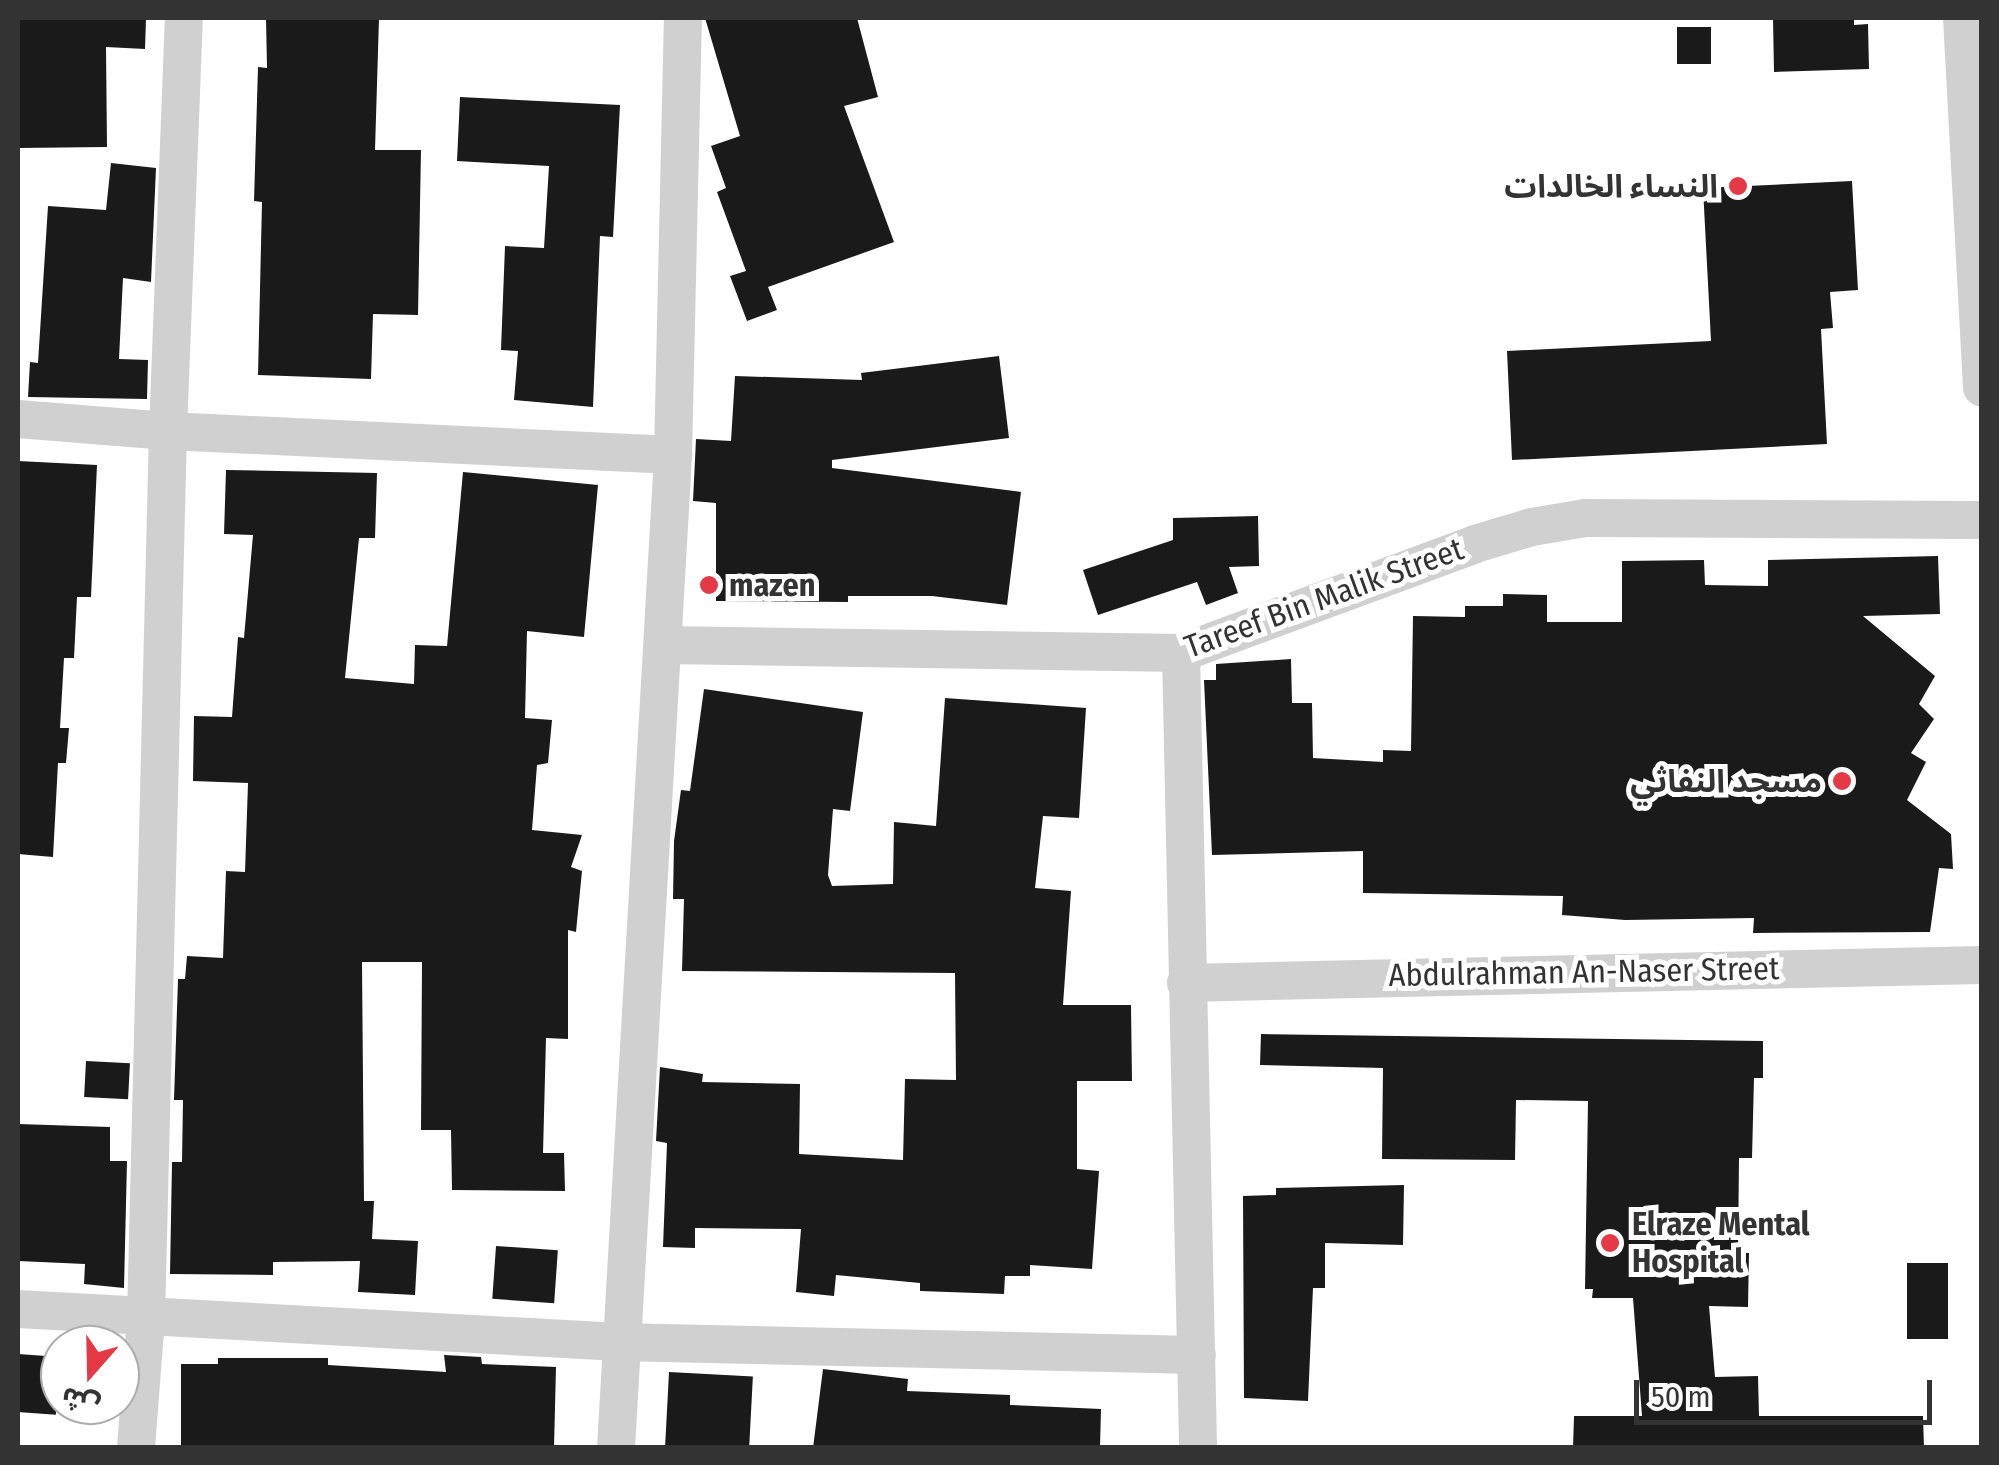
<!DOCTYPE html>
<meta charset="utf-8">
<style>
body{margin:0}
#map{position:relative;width:1999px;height:1465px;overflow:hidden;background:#fff;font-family:"Fira Sans Condensed","Noto Sans Arabic",sans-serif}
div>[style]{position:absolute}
.building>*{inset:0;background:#1a1a1a;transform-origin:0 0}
.street>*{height:38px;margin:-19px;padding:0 19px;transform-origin:19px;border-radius:19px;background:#d0d0d0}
.dots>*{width:28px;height:28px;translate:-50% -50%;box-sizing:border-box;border:5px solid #fff;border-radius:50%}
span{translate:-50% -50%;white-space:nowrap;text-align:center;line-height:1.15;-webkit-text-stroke:10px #fff;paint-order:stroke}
.poi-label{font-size:32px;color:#333;font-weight:700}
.right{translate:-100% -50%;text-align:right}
.left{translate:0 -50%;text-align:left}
.street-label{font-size:32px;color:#333}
.frame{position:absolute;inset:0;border:20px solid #333;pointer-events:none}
.north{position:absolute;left:40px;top:1325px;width:100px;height:100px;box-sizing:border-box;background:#fff;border:2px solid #adadad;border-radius:50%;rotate:200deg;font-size:28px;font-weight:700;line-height:40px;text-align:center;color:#333}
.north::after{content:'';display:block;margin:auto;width:35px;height:45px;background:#e63946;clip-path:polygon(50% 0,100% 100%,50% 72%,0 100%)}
.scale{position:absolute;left:1634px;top:1380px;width:298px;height:45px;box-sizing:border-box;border:5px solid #333;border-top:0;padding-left:12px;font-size:30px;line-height:35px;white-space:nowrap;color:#333;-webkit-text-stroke:8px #fff;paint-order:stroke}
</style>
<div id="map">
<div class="building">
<i style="clip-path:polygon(18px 18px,146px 18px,145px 49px,106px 47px,107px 147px,18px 148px)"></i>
<i style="clip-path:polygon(266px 18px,379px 18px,375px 150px,421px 150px,418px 315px,373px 314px,371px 379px,258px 375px,262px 202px,254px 201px,258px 67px,267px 68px)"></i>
<i style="clip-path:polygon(705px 18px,857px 18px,878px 97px,844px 106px,894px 242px,768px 287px,777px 310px,747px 321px,730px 276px,746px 271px,717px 192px,726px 188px,711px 146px,740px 136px)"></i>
<i style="clip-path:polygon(1773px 18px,1854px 18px,1854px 25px,1868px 24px,1869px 69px,1774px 72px)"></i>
<i style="left:1677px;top:27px;width:34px;height:37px"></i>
<i style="clip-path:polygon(460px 97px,620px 105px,613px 237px,600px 236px,593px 407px,514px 400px,518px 351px,501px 350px,505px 246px,544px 248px,549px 166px,457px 161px)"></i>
<i style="clip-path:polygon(111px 163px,156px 168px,151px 282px,123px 278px,119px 359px,148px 360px,147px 399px,28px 397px,30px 362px,38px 363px,48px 206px,106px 210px)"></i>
<i style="clip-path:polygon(1852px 181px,1858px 290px,1830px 292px,1833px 328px,1821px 329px,1827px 444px,1512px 460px,1507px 351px,1711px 341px,1703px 188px)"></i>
<i style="clip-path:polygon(999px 356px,1009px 438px,832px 460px,832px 468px,1021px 492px,1007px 605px,932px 596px,848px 596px,848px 602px,716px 601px,716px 503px,693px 501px,696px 439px,731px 441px,735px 376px,862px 380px,861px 373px)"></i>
<i style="clip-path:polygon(18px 461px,97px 465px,91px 597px,77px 597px,74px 658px,64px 658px,60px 728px,69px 728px,66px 763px,58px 763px,53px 857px,18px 854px)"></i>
<i style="clip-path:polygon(226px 470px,377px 473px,375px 538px,359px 538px,345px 678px,414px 684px,415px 645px,447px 646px,463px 472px,598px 485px,584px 637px,527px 631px,525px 718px,552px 720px,548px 763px,537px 765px,532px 830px,582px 835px,571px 867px,582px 871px,576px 932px,568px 930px,568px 1039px,546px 1038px,543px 1153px,564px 1153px,565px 1191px,452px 1190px,451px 1130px,421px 1130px,422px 962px,362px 962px,364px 1201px,374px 1201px,372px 1239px,418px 1241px,415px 1295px,358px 1292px,360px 1261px,273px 1262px,273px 1275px,170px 1274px,172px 1162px,182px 1162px,183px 1100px,174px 1100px,178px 979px,185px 979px,187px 956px,223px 958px,226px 871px,245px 872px,248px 783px,193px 781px,194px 716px,232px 717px,238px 637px,244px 638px,253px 535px,224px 534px)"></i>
<i style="clip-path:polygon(1258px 516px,1259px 566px,1229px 567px,1238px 593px,1206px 605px,1197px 582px,1098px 615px,1083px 570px,1173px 540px,1173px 518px)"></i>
<i style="clip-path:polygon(1938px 556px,1940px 614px,1863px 616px,1935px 676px,1919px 704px,1934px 719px,1911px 753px,1926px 762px,1907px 800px,1951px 834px,1953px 869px,1939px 868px,1930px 932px,1753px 933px,1754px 918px,1625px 920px,1562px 915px,1563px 896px,1363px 893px,1363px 851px,1212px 855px,1204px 680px,1216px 680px,1216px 664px,1291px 659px,1292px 703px,1312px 703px,1313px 758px,1383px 762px,1383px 750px,1411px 751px,1413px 616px,1465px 617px,1465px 606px,1503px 606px,1503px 594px,1547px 595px,1547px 622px,1622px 622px,1622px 561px,1704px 560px,1705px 585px,1768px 586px,1768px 560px)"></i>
<i style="clip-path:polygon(704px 689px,863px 712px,850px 811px,833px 809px,828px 875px,832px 886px,893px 884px,894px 822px,936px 826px,945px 698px,1086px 708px,1079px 818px,1043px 816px,1035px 888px,1071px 891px,1063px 1005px,1131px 1005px,1132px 1081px,1077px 1081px,1077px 1169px,1099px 1171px,1092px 1269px,1030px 1265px,1030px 1276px,1005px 1276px,1004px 1294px,920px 1291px,920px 1283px,836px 1275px,834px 1296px,796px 1292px,801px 1229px,695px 1228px,695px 1248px,663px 1247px,667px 1143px,656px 1141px,660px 1067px,703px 1074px,702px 1082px,800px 1084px,799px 1154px,903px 1160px,905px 1079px,956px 1080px,955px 973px,682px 971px,684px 899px,673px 899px,674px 841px,681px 790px,690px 791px)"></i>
<i style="clip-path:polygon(1261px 1034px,1763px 1041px,1763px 1078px,1754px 1078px,1752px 1158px,1739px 1158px,1738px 1253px,1749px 1253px,1748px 1307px,1709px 1306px,1715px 1377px,1758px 1376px,1759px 1416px,1923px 1416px,1924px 1448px,1573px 1448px,1574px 1416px,1642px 1416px,1633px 1298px,1592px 1298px,1593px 1289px,1585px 1289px,1588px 1101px,1516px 1100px,1515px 1160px,1382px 1159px,1383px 1068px,1260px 1065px)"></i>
<i style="left:86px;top:1061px;width:44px;height:36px;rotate:3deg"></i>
<i style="clip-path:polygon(18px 1124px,110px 1127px,110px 1161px,127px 1161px,124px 1288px,84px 1284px,85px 1264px,18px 1261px)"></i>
<i style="clip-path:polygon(1404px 1185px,1403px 1245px,1325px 1243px,1325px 1288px,1313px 1288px,1308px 1401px,1244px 1398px,1243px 1196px,1276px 1195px,1276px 1188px)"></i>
<i style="left:496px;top:1246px;width:62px;height:53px;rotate:4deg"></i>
<i style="left:1907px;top:1263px;width:41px;height:76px"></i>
<i style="left:18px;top:1354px;width:42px;height:58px;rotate:4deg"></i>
<i style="clip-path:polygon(444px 1355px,481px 1357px,482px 1364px,556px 1367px,554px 1448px,181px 1448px,181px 1364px,218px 1364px,218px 1358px,328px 1358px,328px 1365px,446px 1372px)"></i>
<i style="clip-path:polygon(823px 1369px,908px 1379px,907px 1391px,1010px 1395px,1010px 1405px,1101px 1409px,1100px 1447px,813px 1448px)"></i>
<i style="left:669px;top:1372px;width:84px;height:76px;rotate:3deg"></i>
</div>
<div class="street">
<i style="left:1962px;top:18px;width:370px;rotate:86.9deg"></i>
<i style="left:18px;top:419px;width:150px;rotate:4.6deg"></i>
<i style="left:168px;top:431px;width:506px;rotate:2.72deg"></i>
<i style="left:673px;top:455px;width:437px;rotate:-88.7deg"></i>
<i style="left:663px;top:645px;width:518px;rotate:0.88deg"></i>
<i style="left:1181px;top:653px;width:314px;rotate:-20.3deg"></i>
<i style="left:1475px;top:544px;width:59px;rotate:-16.6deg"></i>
<i style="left:1532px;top:527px;width:54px;rotate:-9.6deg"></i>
<i style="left:1585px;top:518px;width:397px;rotate:0.3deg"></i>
<i style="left:1181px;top:653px;width:795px;rotate:88.77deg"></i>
<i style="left:1186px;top:983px;width:796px;rotate:-1.3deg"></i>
<i style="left:18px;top:1309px;width:602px;rotate:3.14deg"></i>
<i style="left:619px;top:1342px;width:578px;rotate:1.29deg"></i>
<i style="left:136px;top:1448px;width:130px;rotate:-85.6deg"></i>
<i style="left:146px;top:1318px;width:887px;rotate:-88.58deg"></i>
<i style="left:168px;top:431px;width:413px;rotate:-87.8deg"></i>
<i style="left:616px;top:1448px;width:995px;rotate:-86.71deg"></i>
</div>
<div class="dots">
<i style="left:1738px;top:186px;background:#e63946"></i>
<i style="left:709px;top:585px;background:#e63946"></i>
<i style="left:1842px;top:781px;background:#e63946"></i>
<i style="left:1610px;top:1243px;background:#e63946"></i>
</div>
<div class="poi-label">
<span class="right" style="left:1718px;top:186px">النساء الخالدات</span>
<span class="left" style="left:729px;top:585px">mazen</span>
<span class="right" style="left:1822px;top:781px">مسجد النفاثي</span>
<span class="left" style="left:1632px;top:1243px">Elraze Mental<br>Hospital</span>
</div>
<div class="street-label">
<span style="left:1324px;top:598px;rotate:-20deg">Tareef Bin Malik Street</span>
<span style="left:1584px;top:972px;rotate:-1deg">Abdulrahman An-Naser Street</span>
</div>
<div class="frame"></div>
<div class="north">ش</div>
<div class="scale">50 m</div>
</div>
